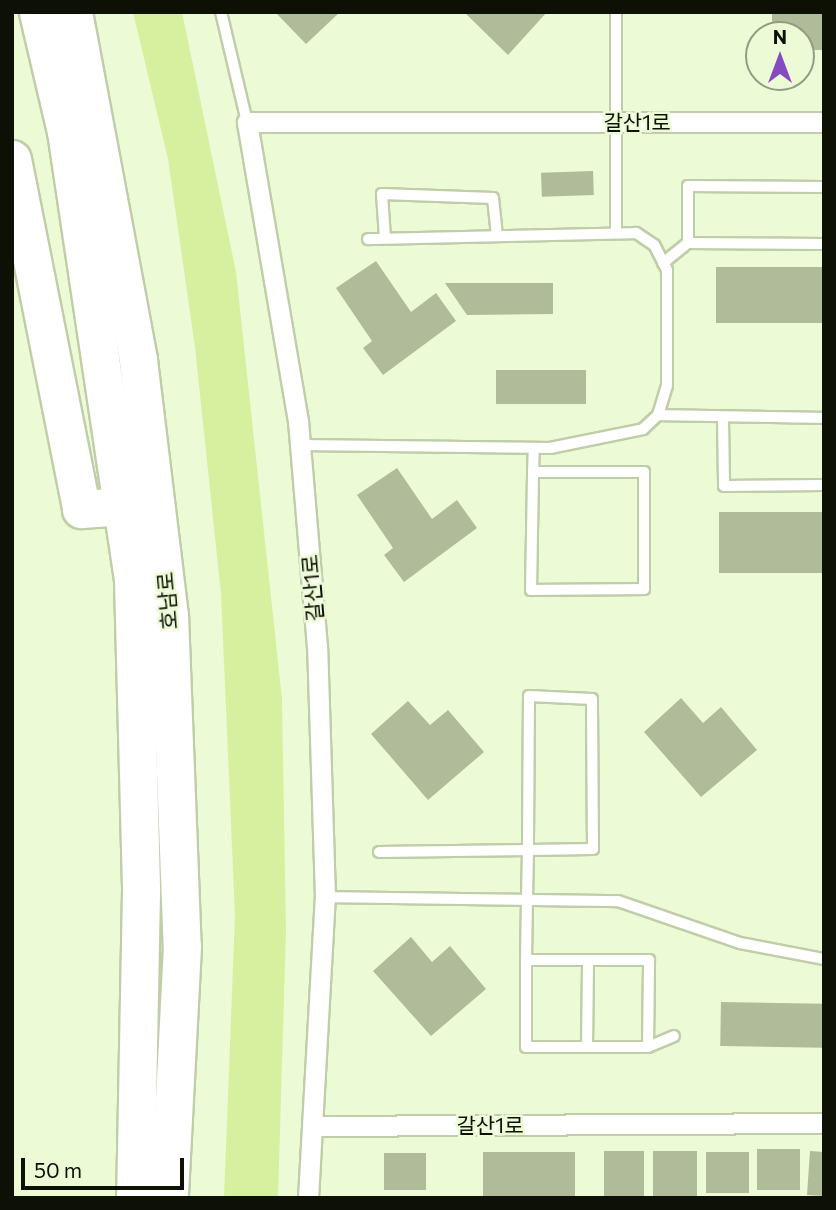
<!DOCTYPE html>
<meta charset="utf-8">
<style>
body{margin:0}
#map{position:relative;width:836px;height:1210px;overflow:hidden;background:#edfad6;font-family:Commissioner,"Noto Sans KR",sans-serif}
div>[style]{position:absolute}
.green>*{inset:0;background:#d6f0a0}
.building>*{inset:0;background:#b0bc99;transform-origin:0 0}
.roads{filter:drop-shadow(2px 0 #c0cda9) drop-shadow(-2px 0 #c0cda9) drop-shadow(0 2px #c0cda9) drop-shadow(0 -2px #c0cda9)}
.lane>*{height:10px;margin:-5px;padding:0 5px;transform-origin:5px;border-radius:5px;background:#fff}
.street>*{height:19px;margin:-9.5px;padding:0 9.5px;transform-origin:9.5px;border-radius:9.5px;background:#fff}
.highway>*{height:37px;margin:-18.5px;padding:0 18.5px;transform-origin:18.5px;border-radius:18.5px;background:#fff}
span{translate:-50% -50%;white-space:nowrap;text-align:center;line-height:1.15;-webkit-text-stroke:5px #edfad6;paint-order:stroke}
.street-label{font-size:21px;color:#0c1005}
.frame{position:absolute;inset:0;border:14px solid #0c1005;pointer-events:none}
.north{position:absolute;left:745px;top:21px;width:70px;height:70px;box-sizing:border-box;background:#edfad6;border:2px solid #939c82;border-radius:50%;rotate:0deg;font-size:19px;font-weight:700;line-height:28px;text-align:center;color:#0c1005}
.north::after{content:'';display:block;margin:auto;width:24px;height:32px;background:#854cc2;clip-path:polygon(50% 0,100% 100%,50% 72%,0 100%)}
.scale{position:absolute;left:21px;top:1158px;width:163px;height:32px;box-sizing:border-box;border:4px solid #0c1005;border-top:0;padding-left:9px;font-size:21px;line-height:24px;white-space:nowrap;color:#0c1005;-webkit-text-stroke:5px #edfad6;paint-order:stroke}
</style>
<div id="map">
<div class="green">
<i style="clip-path:polygon(133px 12px,182px 12px,236px 272px,282px 699px,286px 931px,278px 1198px,224px 1198px,235px 916px,221px 594px,195px 347px,168px 159px)"></i>
</div>
<div class="building">
<i style="clip-path:polygon(275px 12px,340px 12px,306px 44px)"></i>
<i style="clip-path:polygon(464px 12px,547px 12px,508px 55px)"></i>
<i style="clip-path:polygon(772px 12px,824px 12px,824px 50px,801px 50px,801px 35px,772px 35px)"></i>
<i style="left:593px;top:171px;width:24px;height:52px;rotate:88deg"></i>
<i style="clip-path:polygon(376px 261px,411px 312px,436px 293px,456px 321px,383px 375px,363px 348px,372px 341px,336px 288px)"></i>
<i style="left:824px;top:267px;width:56px;height:108px;rotate:90deg"></i>
<i style="clip-path:polygon(445px 283px,553px 283px,553px 314px,467px 315px)"></i>
<i style="left:496px;top:370px;width:90px;height:34px"></i>
<i style="clip-path:polygon(397px 468px,432px 519px,457px 500px,477px 528px,404px 582px,384px 555px,393px 548px,357px 495px)"></i>
<i style="left:719px;top:512px;width:105px;height:61px"></i>
<i style="clip-path:polygon(681px 698px,703px 723px,721px 707px,757px 750px,701px 797px,644px 732px)"></i>
<i style="clip-path:polygon(408px 701px,430px 725px,448px 710px,484px 752px,428px 800px,371px 734px)"></i>
<i style="clip-path:polygon(411px 937px,432px 962px,450px 946px,486px 989px,431px 1036px,373px 971px)"></i>
<i style="left:721px;top:1002px;width:103px;height:44px;rotate:1deg"></i>
<i style="left:800px;top:1149px;width:41px;height:43px;rotate:90deg"></i>
<i style="left:604px;top:1151px;width:40px;height:47px"></i>
<i style="left:697px;top:1151px;width:45px;height:44px;rotate:90deg"></i>
<i style="clip-path:polygon(810px 1151px,824px 1152px,824px 1196px,807px 1195px)"></i>
<i style="left:483px;top:1152px;width:92px;height:45px"></i>
<i style="left:706px;top:1152px;width:43px;height:41px"></i>
<i style="left:384px;top:1153px;width:42px;height:37px"></i>
</div>
<div class="roads">
<div class="lane">
<i style="left:221px;top:12px;width:113px;rotate:76.7deg"></i>
<i style="left:616px;top:233px;width:221px;rotate:-90deg"></i>
<i style="left:385px;top:238px;width:44px;rotate:-93.9deg"></i>
<i style="left:382px;top:194px;width:111px;rotate:2.1deg"></i>
<i style="left:493px;top:198px;width:38px;rotate:84deg"></i>
<i style="left:688px;top:243px;width:57px;rotate:-90deg"></i>
<i style="left:688px;top:186px;width:136px;rotate:0.4deg"></i>
<i style="left:663px;top:263px;width:32px;rotate:-39deg"></i>
<i style="left:688px;top:243px;width:136px;rotate:0.4deg"></i>
<i style="left:658px;top:415px;width:166px;rotate:1deg"></i>
<i style="left:723px;top:419px;width:67px;rotate:89.1deg"></i>
<i style="left:724px;top:486px;width:100px;rotate:-0.6deg"></i>
<i style="left:300px;top:445px;width:250px;rotate:0.7deg"></i>
<i style="left:550px;top:448px;width:95px;rotate:-11.5deg"></i>
<i style="left:643px;top:429px;width:21px;rotate:-43deg"></i>
<i style="left:658px;top:415px;width:30px;rotate:-73deg"></i>
<i style="left:667px;top:386px;width:116px;rotate:-90deg"></i>
<i style="left:667px;top:270px;width:28px;rotate:-117deg"></i>
<i style="left:654px;top:245px;width:22px;rotate:-146deg"></i>
<i style="left:636px;top:233px;width:268px;rotate:178.7deg"></i>
<i style="left:533px;top:472px;width:111px"></i>
<i style="left:644px;top:472px;width:117px;rotate:90deg"></i>
<i style="left:644px;top:589px;width:113px;rotate:179.5deg"></i>
<i style="left:531px;top:590px;width:118px;rotate:-89deg"></i>
<i style="left:533px;top:472px;width:24px;rotate:-88deg"></i>
<i style="left:379px;top:852px;width:149px;rotate:-0.8deg"></i>
<i style="left:528px;top:850px;width:65px;rotate:-0.9deg"></i>
<i style="left:593px;top:849px;width:150px;rotate:-90.4deg"></i>
<i style="left:592px;top:699px;width:63px;rotate:-177.3deg"></i>
<i style="left:529px;top:696px;width:154px;rotate:90.4deg"></i>
<i style="left:528px;top:850px;width:47px;rotate:91.2deg"></i>
<i style="left:527px;top:897px;width:63px;rotate:90.9deg"></i>
<i style="left:526px;top:960px;width:87px;rotate:90deg"></i>
<i style="left:526px;top:1047px;width:122px"></i>
<i style="left:648px;top:1047px;width:87px;rotate:-89.3deg"></i>
<i style="left:649px;top:960px;width:123px;rotate:180deg"></i>
<i style="left:325px;top:897px;width:293px;rotate:0.8deg"></i>
<i style="left:618px;top:901px;width:129px;rotate:19deg"></i>
<i style="left:740px;top:943px;width:86px;rotate:10.8deg"></i>
<i style="left:587px;top:1047px;width:87px;rotate:-89.3deg"></i>
<i style="left:648px;top:1047px;width:28px;rotate:-23deg"></i>
</div>
<div class="street">
<i style="left:314px;top:1126px;width:510px;rotate:-0.34deg"></i>
<i style="left:308px;top:1198px;width:301px;rotate:-86.8deg"></i>
<i style="left:325px;top:897px;width:250px;rotate:-91.8deg"></i>
<i style="left:317px;top:647px;width:227px;rotate:-94.8deg"></i>
<i style="left:298px;top:421px;width:303px;rotate:-99.7deg"></i>
<i style="left:247px;top:122px;width:577px"></i>
</div>
<div class="highway">
<i style="left:38px;top:12px;width:122px;rotate:76.8deg"></i>
<i style="left:66px;top:131px;width:455px;rotate:81.5deg"></i>
<i style="left:133px;top:581px;width:310px;rotate:88.5deg"></i>
<i style="left:141px;top:891px;width:307px;rotate:91.1deg"></i>
<i style="left:73px;top:12px;width:354px;rotate:79.4deg"></i>
<i style="left:138px;top:360px;width:257px;rotate:83.1deg"></i>
<i style="left:169px;top:615px;width:331px;rotate:87.8deg"></i>
<i style="left:182px;top:946px;width:252px;rotate:93deg"></i>
<i style="left:12px;top:159px;width:357px;rotate:78.8deg"></i>
<i style="left:81px;top:509px;width:44px;rotate:-3.9deg"></i>
</div>
</div>
<div class="street-label">
<span style="left:637px;top:122px">갈산1로</span>
<span style="left:312px;top:588px;rotate:-95deg">갈산1로</span>
<span style="left:167px;top:601px;rotate:-95deg">호남로</span>
<span style="left:490px;top:1125px">갈산1로</span>
</div>
<div class="frame"></div>
<div class="north">N</div>
<div class="scale">50 m</div>
</div>
